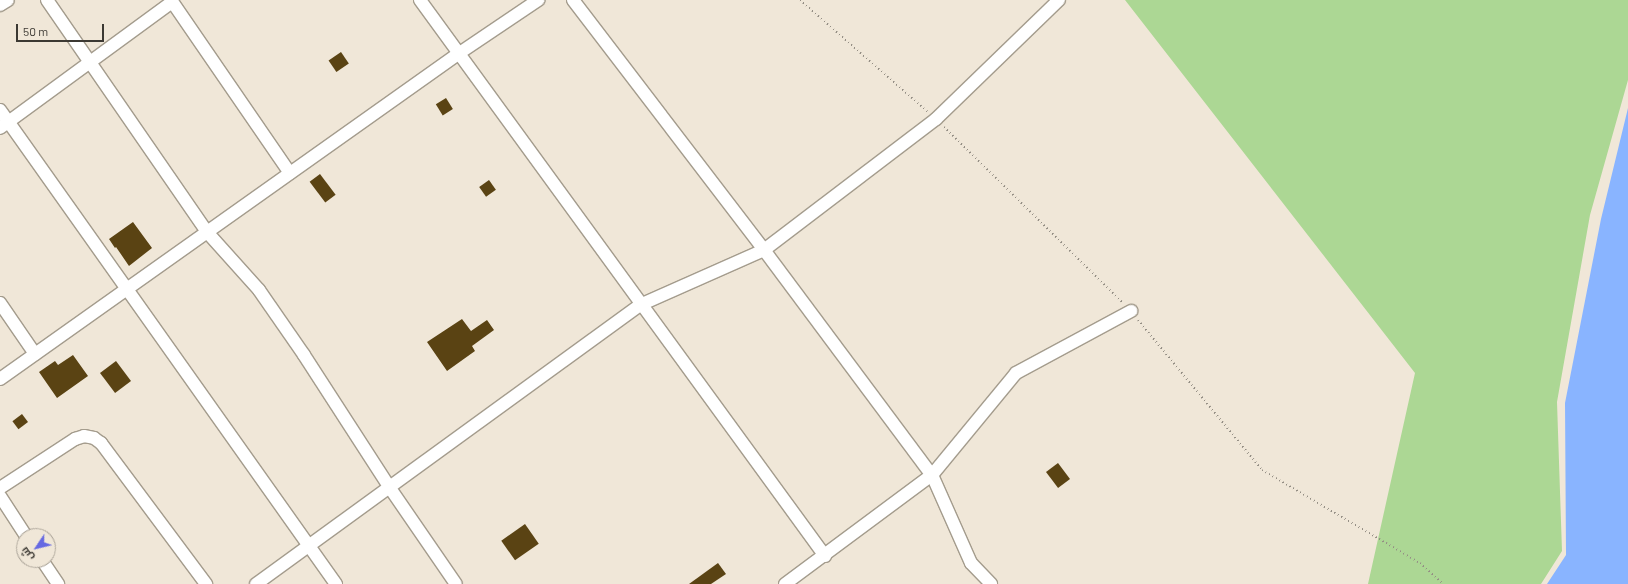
<!DOCTYPE html>
<meta charset="utf-8">
<style>
body{margin:0}
#map{position:relative;width:1628px;height:584px;overflow:hidden;background:#f0e7d8;font-family:Barlow,Cairo,sans-serif}
div>[style]{position:absolute}
.green>*{inset:0;background:#acd794}
.water>*{inset:0;background:#89b4ff}
.building>*{inset:0;background:#5a4313;transform-origin:0 0}
.path>*{height:2px;margin-top:-1px;transform-origin:0;background:repeating-linear-gradient(90deg,#948e84 0 1px,transparent 0 4px)}
.roads{filter:drop-shadow(1px 0 #a49c8d) drop-shadow(-1px 0 #a49c8d) drop-shadow(0 1px #a49c8d) drop-shadow(0 -1px #a49c8d)}
.minor>*{height:12px;margin:-6px;padding:0 6px;transform-origin:6px;border-radius:6px;background:#fff}
span{translate:-50% -50%;white-space:nowrap;text-align:center;line-height:1.15;-webkit-text-stroke:4px #f0e7d8;paint-order:stroke}
.north{position:absolute;left:16px;top:528px;width:40px;height:40px;box-sizing:border-box;background:#f0e7d8;border:1px solid #a8a196;border-radius:50%;rotate:235deg;font-size:11px;font-weight:700;line-height:16px;text-align:center;color:#3c3933}
.north::after{content:'';display:block;margin:auto;width:14px;height:18px;background:#6669e2;clip-path:polygon(50% 0,100% 100%,50% 72%,0 100%)}
.scale{position:absolute;left:16px;top:24px;width:88px;height:18px;box-sizing:border-box;border:2px solid #3c3933;border-top:0;padding-left:5px;font-size:12px;line-height:14px;white-space:nowrap;color:#3c3933;-webkit-text-stroke:3px #f0e7d8;paint-order:stroke}
</style>
<div id="map">
<div class="green">
<i style="clip-path:polygon(1125px 0,1628px 0,1628px 80px,1590px 215px,1557px 402px,1562px 551px,1541px 584px,1368px 584px,1415px 373px)"></i>
</div>
<div class="water">
<i style="clip-path:polygon(1628px 108px,1628px 584px,1547px 584px,1566px 555px,1565px 403px,1601px 219px)"></i>
</div>
<div class="building">
<i style="left:341px;top:52px;width:14px;height:15px;rotate:56deg"></i>
<i style="left:446px;top:98px;width:13px;height:12px;rotate:58deg"></i>
<i style="left:320px;top:174px;width:26px;height:13px;rotate:53deg"></i>
<i style="left:489px;top:180px;width:12px;height:12px;rotate:55deg"></i>
<i style="clip-path:polygon(133px 222px,152px 248px,129px 266px,116px 247px,115px 248px,109px 239px)"></i>
<i style="clip-path:polygon(462px 319px,471px 331px,487px 320px,494px 330px,472px 346px,475px 351px,447px 371px,427px 342px)"></i>
<i style="clip-path:polygon(73px 355px,88px 376px,57px 398px,39px 372px,55px 361px,58px 365px)"></i>
<i style="left:116px;top:361px;width:25px;height:20px;rotate:53deg"></i>
<i style="left:22px;top:414px;width:10px;height:12px;rotate:53deg"></i>
<i style="left:1058px;top:463px;width:20px;height:15px;rotate:53deg"></i>
<i style="left:525px;top:524px;width:24px;height:29px;rotate:55deg"></i>
<i style="clip-path:polygon(718px 563px,726px 574px,711px 584px,689px 584px)"></i>
</div>
<div class="path">
<i style="left:800px;top:0;width:170px;rotate:41.2deg"></i>
<i style="left:944px;top:127px;width:251px;rotate:44.5deg"></i>
<i style="left:1138px;top:320px;width:195px;rotate:50.4deg"></i>
<i style="left:1262px;top:470px;width:183px;rotate:30.5deg"></i>
<i style="left:1420px;top:563px;width:31px;rotate:42deg"></i>
</div>
<div class="roads">
<div class="minor">
<i style="left:47px;top:0;width:282px;rotate:55.4deg"></i>
<i style="left:207px;top:232px;width:78px;rotate:48.1deg"></i>
<i style="left:259px;top:290px;width:79px;rotate:55.3deg"></i>
<i style="left:304px;top:355px;width:158px;rotate:57.1deg"></i>
<i style="left:390px;top:488px;width:116px;rotate:55.5deg"></i>
<i style="left:171px;top:0;width:210px;rotate:55.5deg"></i>
<i style="left:420px;top:0;width:688px;rotate:53.93deg"></i>
<i style="left:573px;top:0;width:315px;rotate:52.6deg"></i>
<i style="left:764px;top:250px;width:281px;rotate:53.3deg"></i>
<i style="left:932px;top:475px;width:96px;rotate:66.1deg"></i>
<i style="left:971px;top:563px;width:29px;rotate:46deg"></i>
<i style="left:0;top:5px;width:9px;rotate:-32deg"></i>
<i style="left:0;top:110px;width:581px;rotate:54.67deg"></i>
<i style="left:0;top:128px;width:213px;rotate:-36.2deg"></i>
<i style="left:0;top:303px;width:62px;rotate:55.5deg"></i>
<i style="left:0;top:379px;width:562px;rotate:-35.36deg"></i>
<i style="left:458px;top:54px;width:97px;rotate:-34deg"></i>
<i style="left:0;top:488px;width:90px;rotate:-33.2deg"></i>
<i style="left:75px;top:439px;width:9px;rotate:-18deg"></i>
<i style="left:84px;top:436px;width:10px;rotate:11deg"></i>
<i style="left:94px;top:438px;width:9px;rotate:36deg"></i>
<i style="left:101px;top:443px;width:176px;rotate:53.3deg"></i>
<i style="left:0;top:496px;width:48px;rotate:57deg"></i>
<i style="left:42px;top:560px;width:29px;rotate:56deg"></i>
<i style="left:256px;top:584px;width:477px;rotate:-36deg"></i>
<i style="left:642px;top:304px;width:133px;rotate:-23.9deg"></i>
<i style="left:764px;top:250px;width:216px;rotate:-37.3deg"></i>
<i style="left:936px;top:119px;width:171px;rotate:-44.1deg"></i>
<i style="left:785px;top:584px;width:183px;rotate:-36.6deg"></i>
<i style="left:932px;top:475px;width:132px;rotate:-50.5deg"></i>
<i style="left:1016px;top:373px;width:131px;rotate:-28.3deg"></i>
</div>
</div>
<div class="north">ش</div>
<div class="scale">50 m</div>
</div>
